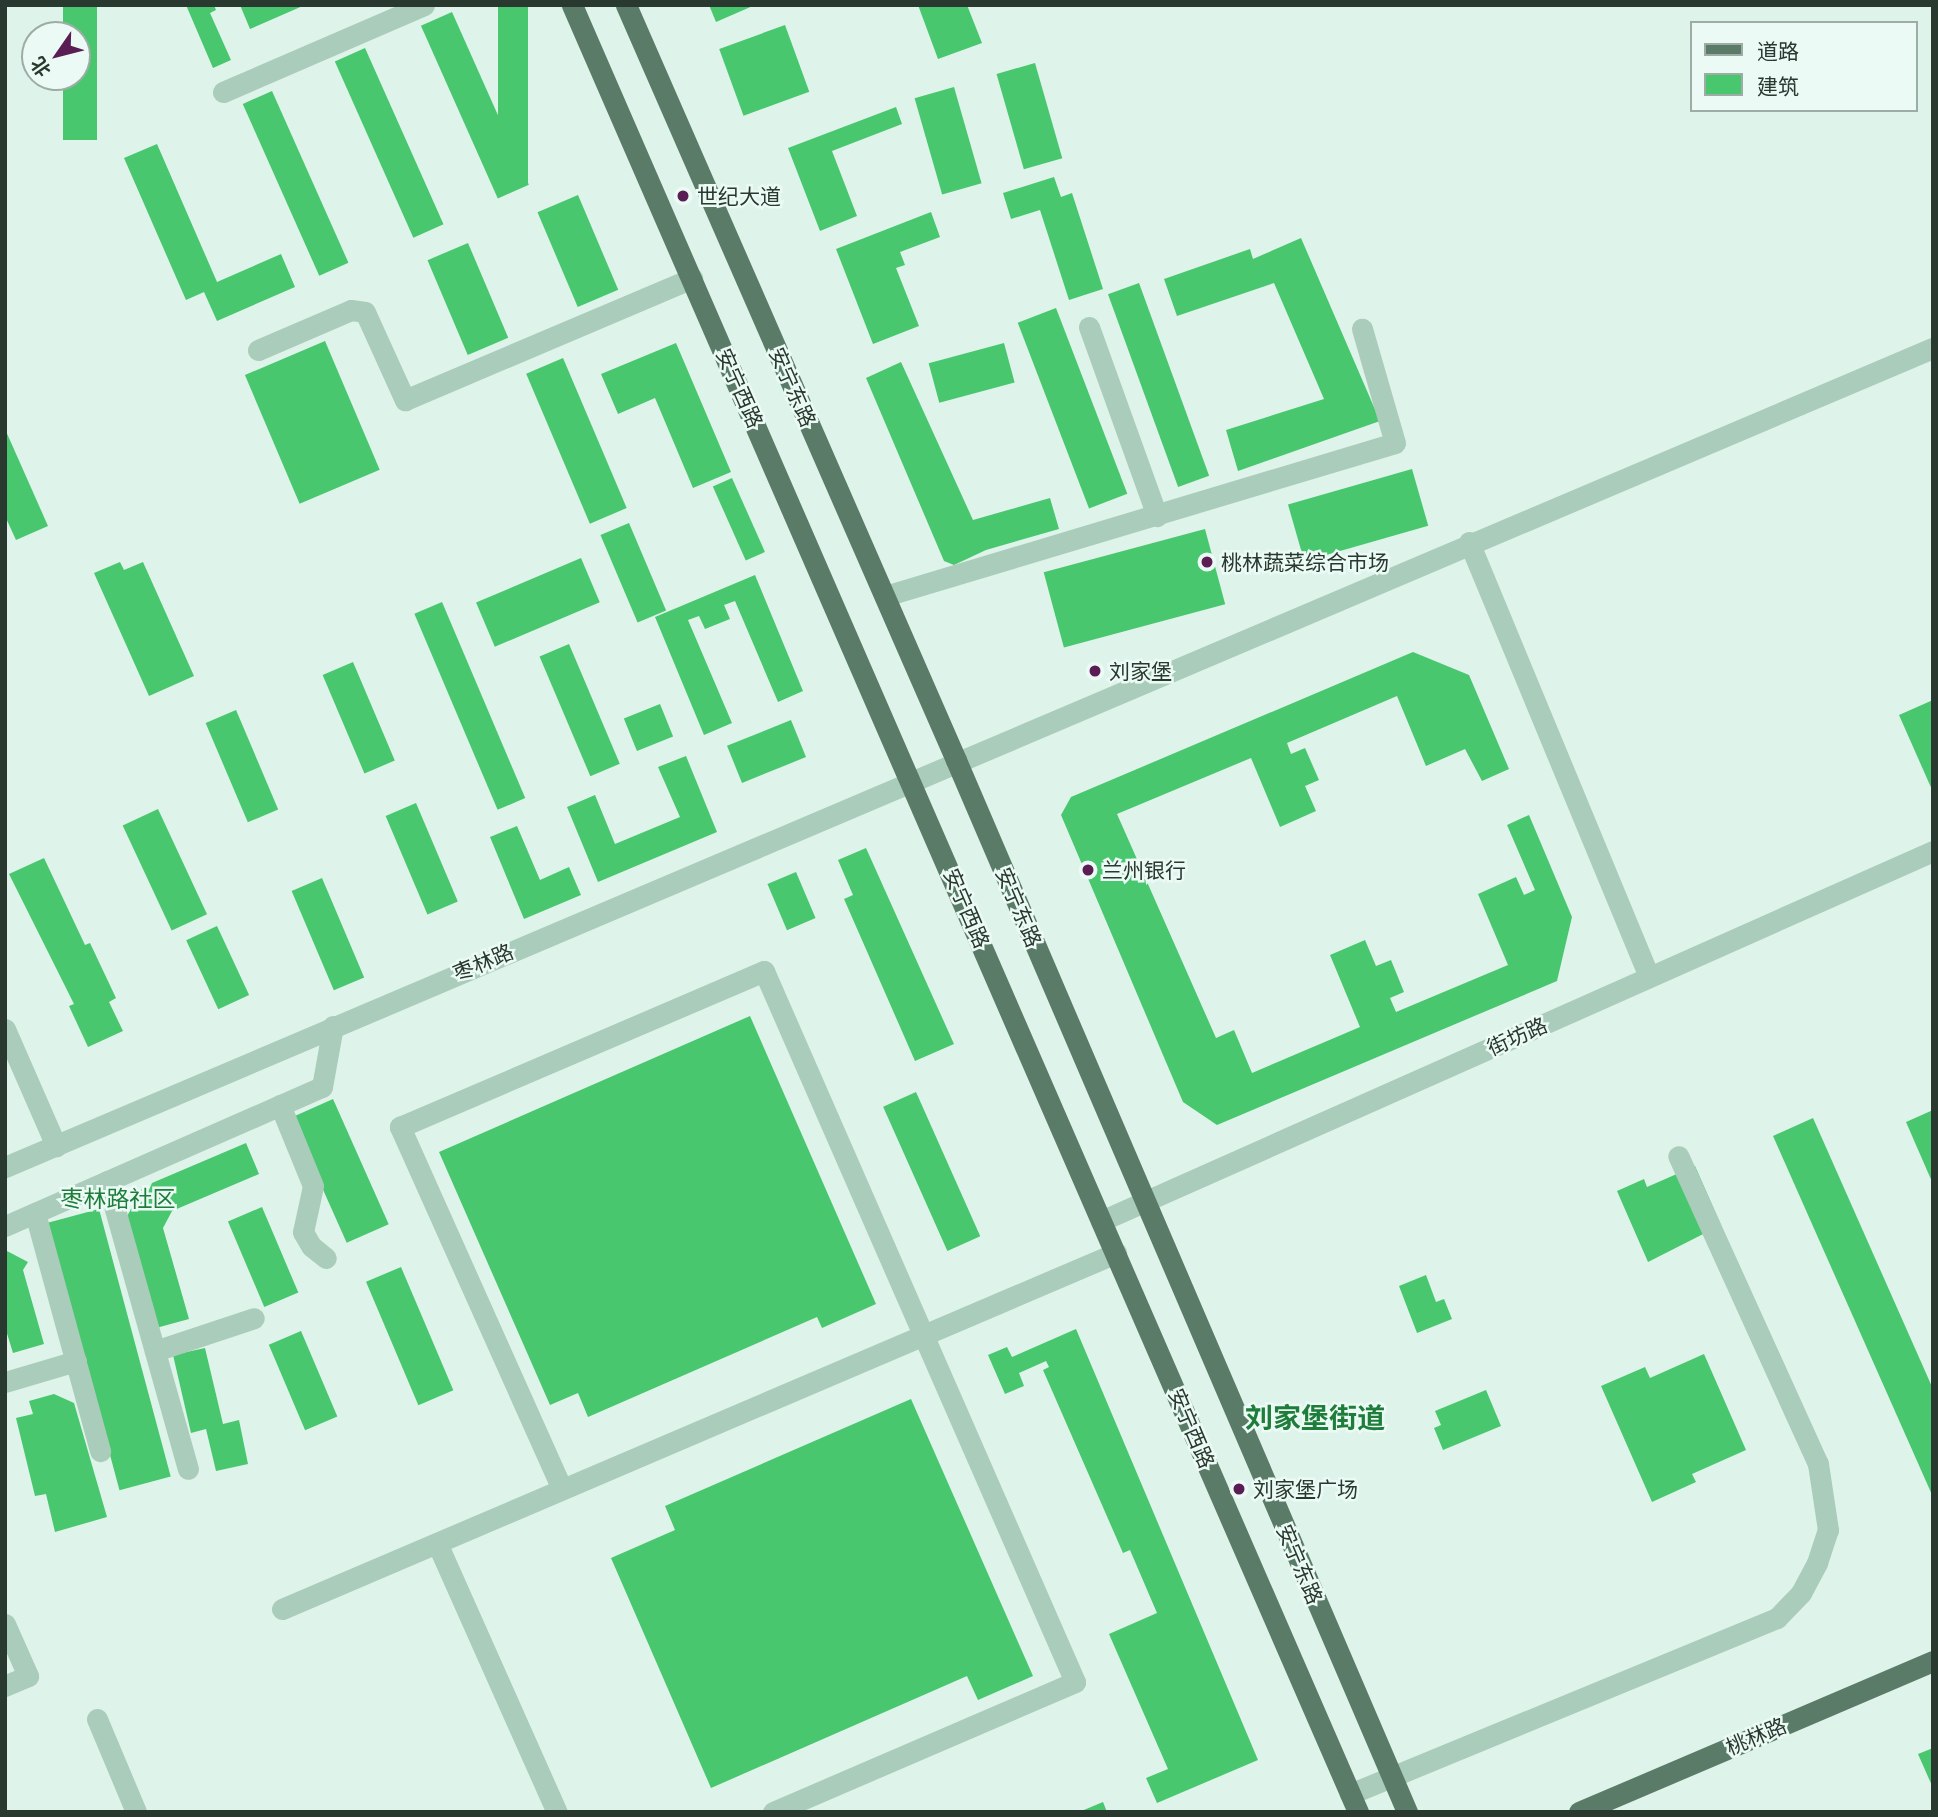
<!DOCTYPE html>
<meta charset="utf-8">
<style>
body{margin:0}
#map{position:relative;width:1938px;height:1817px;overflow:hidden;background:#def3ea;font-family:Ubuntu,"Noto Sans SC",sans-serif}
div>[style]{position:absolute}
.building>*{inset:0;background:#48c76e;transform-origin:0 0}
.minor>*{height:21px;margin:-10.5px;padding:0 10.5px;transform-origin:10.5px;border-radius:10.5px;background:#acb}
.major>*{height:21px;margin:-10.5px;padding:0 10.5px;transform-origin:10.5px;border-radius:10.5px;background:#5a7b67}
.dots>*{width:19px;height:19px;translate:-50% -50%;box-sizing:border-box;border:4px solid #ebfaf4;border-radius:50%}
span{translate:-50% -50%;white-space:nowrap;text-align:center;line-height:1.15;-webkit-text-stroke:5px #ebfaf4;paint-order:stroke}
.poi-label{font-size:21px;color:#29392f}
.left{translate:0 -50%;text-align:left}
.street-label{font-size:21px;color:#29392f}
.neighbourhood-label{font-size:23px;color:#1f7d3b}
.district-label{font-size:28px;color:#1f7d3b;font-weight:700}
.frame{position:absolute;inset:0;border:7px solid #29392f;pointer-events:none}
.legend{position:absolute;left:1690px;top:21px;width:228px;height:91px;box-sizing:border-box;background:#ebfaf4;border:2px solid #9dada5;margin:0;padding:9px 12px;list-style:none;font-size:21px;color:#29392f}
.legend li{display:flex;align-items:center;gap:14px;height:35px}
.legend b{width:35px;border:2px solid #9dada5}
.north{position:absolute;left:21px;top:21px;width:70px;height:70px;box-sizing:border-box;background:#ebfaf4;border:2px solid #9dada5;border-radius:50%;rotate:235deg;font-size:19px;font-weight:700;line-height:28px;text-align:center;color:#29392f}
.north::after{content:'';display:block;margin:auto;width:24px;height:32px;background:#5b1e54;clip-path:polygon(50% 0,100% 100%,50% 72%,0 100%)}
</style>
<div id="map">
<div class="building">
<i style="left:63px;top:5px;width:34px;height:135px"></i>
<i style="clip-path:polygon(186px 5px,214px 5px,216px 10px,210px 13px,231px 60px,213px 68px)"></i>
<i style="clip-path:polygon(240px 5px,305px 5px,250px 29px)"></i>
<i style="left:498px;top:5px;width:30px;height:179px"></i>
<i style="clip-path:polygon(709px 5px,755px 5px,716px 22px)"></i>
<i style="clip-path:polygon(918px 5px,967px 5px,982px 43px,938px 59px)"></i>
<i style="left:452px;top:12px;width:189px;height:34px;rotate:66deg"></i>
<i style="left:785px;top:25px;width:71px;height:70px;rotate:70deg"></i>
<i style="left:365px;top:48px;width:193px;height:33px;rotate:66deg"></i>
<i style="left:1035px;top:63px;width:99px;height:40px;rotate:74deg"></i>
<i style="left:954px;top:87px;width:100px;height:41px;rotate:74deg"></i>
<i style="left:272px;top:91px;width:188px;height:32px;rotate:66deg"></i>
<i style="clip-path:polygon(896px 107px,902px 124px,832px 151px,857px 216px,820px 231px,788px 148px)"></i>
<i style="clip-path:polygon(157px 144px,217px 282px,281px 254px,295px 287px,217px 321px,204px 292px,186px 300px,124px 158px)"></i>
<i style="clip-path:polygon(1054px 177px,1061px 197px,1072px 193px,1103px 289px,1069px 300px,1040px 210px,1011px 219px,1003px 193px)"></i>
<i style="left:578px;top:195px;width:103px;height:44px;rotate:67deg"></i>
<i style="clip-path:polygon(931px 212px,940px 237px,900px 252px,905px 265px,896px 268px,919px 326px,873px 344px,836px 249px)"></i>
<i style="clip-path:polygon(1301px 238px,1380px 421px,1238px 471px,1226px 430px,1324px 399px,1274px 283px,1177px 316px,1164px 279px,1250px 249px,1253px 259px)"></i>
<i style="left:468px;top:243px;width:103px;height:44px;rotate:67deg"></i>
<i style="left:1139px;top:283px;width:205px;height:33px;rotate:70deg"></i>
<i style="left:1056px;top:308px;width:199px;height:41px;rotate:69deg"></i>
<i style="left:325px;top:341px;width:140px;height:87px;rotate:67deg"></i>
<i style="clip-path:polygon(676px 343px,731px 472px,693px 488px,655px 398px,618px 414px,601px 374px)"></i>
<i style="left:1004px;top:343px;width:41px;height:78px;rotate:75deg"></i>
<i style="left:563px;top:358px;width:163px;height:40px;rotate:67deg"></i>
<i style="clip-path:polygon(901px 362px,973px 520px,1050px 498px,1059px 529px,986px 550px,954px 565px,944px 561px,866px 378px)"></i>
<i style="clip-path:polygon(5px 429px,48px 526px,16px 540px,5px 516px)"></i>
<i style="left:1412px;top:469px;width:59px;height:129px;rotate:74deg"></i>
<i style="left:732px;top:478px;width:81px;height:21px;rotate:66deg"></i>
<i style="left:629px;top:523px;width:95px;height:31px;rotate:67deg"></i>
<i style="left:1205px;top:529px;width:78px;height:167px;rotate:75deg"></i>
<i style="left:581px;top:558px;width:48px;height:114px;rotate:67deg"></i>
<i style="clip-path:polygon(120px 562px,124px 570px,143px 562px,194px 676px,149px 696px,94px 573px)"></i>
<i style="clip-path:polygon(755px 575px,803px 691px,778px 702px,735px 601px,724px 605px,730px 619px,705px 629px,699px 616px,688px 620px,732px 723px,704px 735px,655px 617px)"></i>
<i style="left:442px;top:602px;width:213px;height:30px;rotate:67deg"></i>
<i style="left:569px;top:644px;width:130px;height:32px;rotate:67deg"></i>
<i style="clip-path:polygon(1413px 652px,1469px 675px,1509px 769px,1482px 781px,1465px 749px,1426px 766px,1397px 696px,1287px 743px,1291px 754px,1305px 748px,1319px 780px,1305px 786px,1316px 811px,1280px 827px,1251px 758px,1117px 814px,1216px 1038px,1234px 1030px,1252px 1073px,1360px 1027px,1330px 955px,1365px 940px,1376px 966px,1391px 960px,1404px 992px,1390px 998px,1396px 1012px,1508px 965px,1478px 894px,1516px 877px,1524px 895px,1535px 890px,1507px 825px,1529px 815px,1572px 917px,1557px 981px,1217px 1125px,1183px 1102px,1061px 815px,1071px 797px)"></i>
<i style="left:353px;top:662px;width:107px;height:33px;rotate:67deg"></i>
<i style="clip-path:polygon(1933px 700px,1933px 792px,1899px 715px)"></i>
<i style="left:660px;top:704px;width:35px;height:39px;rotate:68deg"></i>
<i style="left:236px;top:710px;width:108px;height:33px;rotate:67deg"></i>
<i style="left:791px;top:720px;width:40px;height:69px;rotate:68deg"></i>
<i style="clip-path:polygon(686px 756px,717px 832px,598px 882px,567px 807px,595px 795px,615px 844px,680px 817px,658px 767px)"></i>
<i style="left:416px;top:803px;width:107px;height:33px;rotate:67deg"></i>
<i style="left:158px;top:809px;width:116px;height:39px;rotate:65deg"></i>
<i style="clip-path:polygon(517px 826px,540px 880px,569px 867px,581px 895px,524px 919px,490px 837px)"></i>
<i style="clip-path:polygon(866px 848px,954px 1044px,915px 1061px,844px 899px,853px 895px,838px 860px)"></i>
<i style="clip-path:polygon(44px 858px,85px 945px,90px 943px,116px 998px,109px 1002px,123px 1031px,88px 1047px,69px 1006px,74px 1004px,9px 874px)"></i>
<i style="left:796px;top:872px;width:50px;height:31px;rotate:67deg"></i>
<i style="left:322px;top:878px;width:108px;height:33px;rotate:67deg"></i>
<i style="left:217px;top:926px;width:76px;height:34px;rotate:65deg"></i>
<i style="clip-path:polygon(750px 1016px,876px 1304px,822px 1328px,817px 1317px,588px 1417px,578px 1393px,550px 1405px,439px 1152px)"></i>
<i style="left:916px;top:1092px;width:158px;height:36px;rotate:66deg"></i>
<i style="left:333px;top:1099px;width:137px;height:46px;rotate:66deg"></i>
<i style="clip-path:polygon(1933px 1110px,1933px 1184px,1906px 1122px)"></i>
<i style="clip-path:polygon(1813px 1118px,1933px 1389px,1933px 1497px,1773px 1136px)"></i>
<i style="clip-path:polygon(246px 1143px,259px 1174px,172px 1211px,163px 1228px,189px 1319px,156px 1328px,128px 1228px,130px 1223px,125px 1220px,143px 1187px,149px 1190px,152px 1183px)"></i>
<i style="clip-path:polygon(1695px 1166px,1721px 1225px,1648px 1262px,1617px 1191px,1644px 1179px,1647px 1187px)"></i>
<i style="left:262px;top:1207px;width:93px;height:37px;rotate:67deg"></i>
<i style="left:99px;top:1209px;width:277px;height:53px;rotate:75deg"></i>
<i style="clip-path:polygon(5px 1250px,28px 1262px,23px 1270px,44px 1344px,13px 1353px,5px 1327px)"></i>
<i style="left:401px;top:1267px;width:134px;height:38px;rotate:67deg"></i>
<i style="clip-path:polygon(1426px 1275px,1436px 1302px,1444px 1299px,1452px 1319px,1417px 1333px,1399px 1286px)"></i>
<i style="clip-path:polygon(1076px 1329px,1258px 1760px,1157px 1803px,1146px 1778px,1168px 1769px,1109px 1634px,1157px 1613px,1130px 1550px,1123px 1553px,1043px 1370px,1049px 1367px,1046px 1361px,1019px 1373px,1024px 1386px,1005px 1394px,988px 1355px,1007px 1347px,1012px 1357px)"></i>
<i style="left:301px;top:1331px;width:93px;height:35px;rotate:67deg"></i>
<i style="clip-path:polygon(205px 1348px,223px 1424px,239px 1420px,248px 1464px,216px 1471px,206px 1429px,191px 1433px,173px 1355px)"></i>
<i style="clip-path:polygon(1704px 1354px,1746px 1450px,1692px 1474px,1696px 1482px,1652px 1502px,1601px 1386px,1645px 1367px,1650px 1378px)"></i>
<i style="clip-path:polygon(1486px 1390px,1501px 1426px,1443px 1450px,1434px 1428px,1441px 1425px,1435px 1411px)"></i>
<i style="clip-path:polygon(54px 1394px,74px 1403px,107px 1517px,55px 1532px,46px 1494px,35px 1496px,16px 1418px,33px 1414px,29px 1401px)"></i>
<i style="clip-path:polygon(911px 1399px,1033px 1676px,978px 1700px,967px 1676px,711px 1788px,611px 1558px,675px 1530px,665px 1506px)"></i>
<i style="clip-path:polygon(1933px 1748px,1933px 1788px,1918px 1754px)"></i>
<i style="clip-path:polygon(1103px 1802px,1107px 1812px,1079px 1812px)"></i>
</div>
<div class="minor">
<i style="left:223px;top:92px;width:219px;rotate:-23.4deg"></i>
<i style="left:1089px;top:327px;width:201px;rotate:70.2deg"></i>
<i style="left:258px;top:350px;width:101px;rotate:-23.3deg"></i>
<i style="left:351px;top:310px;width:14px;rotate:8deg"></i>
<i style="left:365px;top:312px;width:97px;rotate:65.6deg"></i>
<i style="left:405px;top:400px;width:312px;rotate:-23deg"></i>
<i style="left:1469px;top:542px;width:470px;rotate:67.5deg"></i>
<i style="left:885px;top:596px;width:532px;rotate:-16.7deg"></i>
<i style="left:1395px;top:443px;width:119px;rotate:-106.1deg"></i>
<i style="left:5px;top:1029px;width:128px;rotate:66.4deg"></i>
<i style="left:280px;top:1105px;width:87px;rotate:67.8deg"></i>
<i style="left:313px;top:1186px;width:47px;rotate:102.3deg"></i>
<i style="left:303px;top:1232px;width:16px;rotate:60deg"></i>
<i style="left:311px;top:1246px;width:19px;rotate:39deg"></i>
<i style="left:5px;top:1167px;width:2095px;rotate:-23.02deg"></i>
<i style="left:107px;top:1181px;width:299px;rotate:74.3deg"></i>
<i style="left:35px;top:1213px;width:247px;rotate:74.7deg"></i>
<i style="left:1101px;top:1221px;width:911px;rotate:-23.98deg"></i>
<i style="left:5px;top:1226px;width:346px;rotate:-23.7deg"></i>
<i style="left:322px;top:1087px;width:62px;rotate:-79.8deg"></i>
<i style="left:155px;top:1351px;width:104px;rotate:-18.4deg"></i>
<i style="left:5px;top:1382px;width:74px;rotate:-16.5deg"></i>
<i style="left:562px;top:1489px;width:397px;rotate:-114.1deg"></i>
<i style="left:400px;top:1127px;width:396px;rotate:-23.2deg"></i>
<i style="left:764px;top:971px;width:776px;rotate:66.37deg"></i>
<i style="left:1075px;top:1682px;width:329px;rotate:156.7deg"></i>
<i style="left:437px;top:1543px;width:295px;rotate:66deg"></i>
<i style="left:282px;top:1609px;width:907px;rotate:-23.12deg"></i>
<i style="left:5px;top:1624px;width:57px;rotate:66.1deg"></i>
<i style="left:28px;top:1676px;width:25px;rotate:157deg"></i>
<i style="left:97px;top:1719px;width:101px;rotate:67.2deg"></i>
<i style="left:1350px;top:1794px;width:462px;rotate:-22.4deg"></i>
<i style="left:1777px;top:1618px;width:35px;rotate:-46deg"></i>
<i style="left:1801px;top:1593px;width:34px;rotate:-62deg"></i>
<i style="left:1817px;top:1563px;width:35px;rotate:-72deg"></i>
<i style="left:1828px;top:1530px;width:67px;rotate:-98.6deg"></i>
<i style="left:1818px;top:1464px;width:338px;rotate:-114.4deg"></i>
</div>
<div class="major">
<i style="left:572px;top:5px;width:1971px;rotate:66.49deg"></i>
<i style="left:626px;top:5px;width:824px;rotate:66.39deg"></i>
<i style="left:956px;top:760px;width:1145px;rotate:66.79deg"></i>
<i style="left:1579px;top:1812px;width:385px;rotate:-23.1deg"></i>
</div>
<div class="dots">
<i style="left:683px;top:196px;background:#5b1e54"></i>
<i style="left:1207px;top:562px;background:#5b1e54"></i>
<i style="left:1095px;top:671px;background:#5b1e54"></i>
<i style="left:1088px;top:870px;background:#5b1e54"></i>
<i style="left:1239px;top:1489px;background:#5b1e54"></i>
</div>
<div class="poi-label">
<span class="left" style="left:697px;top:196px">世纪大道</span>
<span class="left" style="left:1221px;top:562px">桃林蔬菜综合市场</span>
<span class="left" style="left:1109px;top:671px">刘家堡</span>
<span class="left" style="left:1102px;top:870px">兰州银行</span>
<span class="left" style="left:1253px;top:1489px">刘家堡广场</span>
</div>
<div class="street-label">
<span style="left:793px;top:387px;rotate:66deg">安宁东路</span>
<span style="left:740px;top:388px;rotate:66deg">安宁西路</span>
<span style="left:1019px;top:907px;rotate:67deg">安宁东路</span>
<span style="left:967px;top:908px;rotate:67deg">安宁西路</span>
<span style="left:483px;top:962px;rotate:-23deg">枣林路</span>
<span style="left:1517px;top:1036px;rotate:-24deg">街坊路</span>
<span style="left:1192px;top:1428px;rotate:67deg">安宁西路</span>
<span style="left:1300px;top:1564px;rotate:67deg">安宁东路</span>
<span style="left:1756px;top:1736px;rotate:-23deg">桃林路</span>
</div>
<div class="neighbourhood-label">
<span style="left:118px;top:1199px">枣林路社区</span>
</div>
<div class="district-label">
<span style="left:1315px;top:1418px">刘家堡街道</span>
</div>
<div class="frame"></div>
<ul class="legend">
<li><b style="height:9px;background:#5a7b67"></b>道路</li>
<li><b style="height:19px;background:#48c76e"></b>建筑</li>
</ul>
<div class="north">北</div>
</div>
